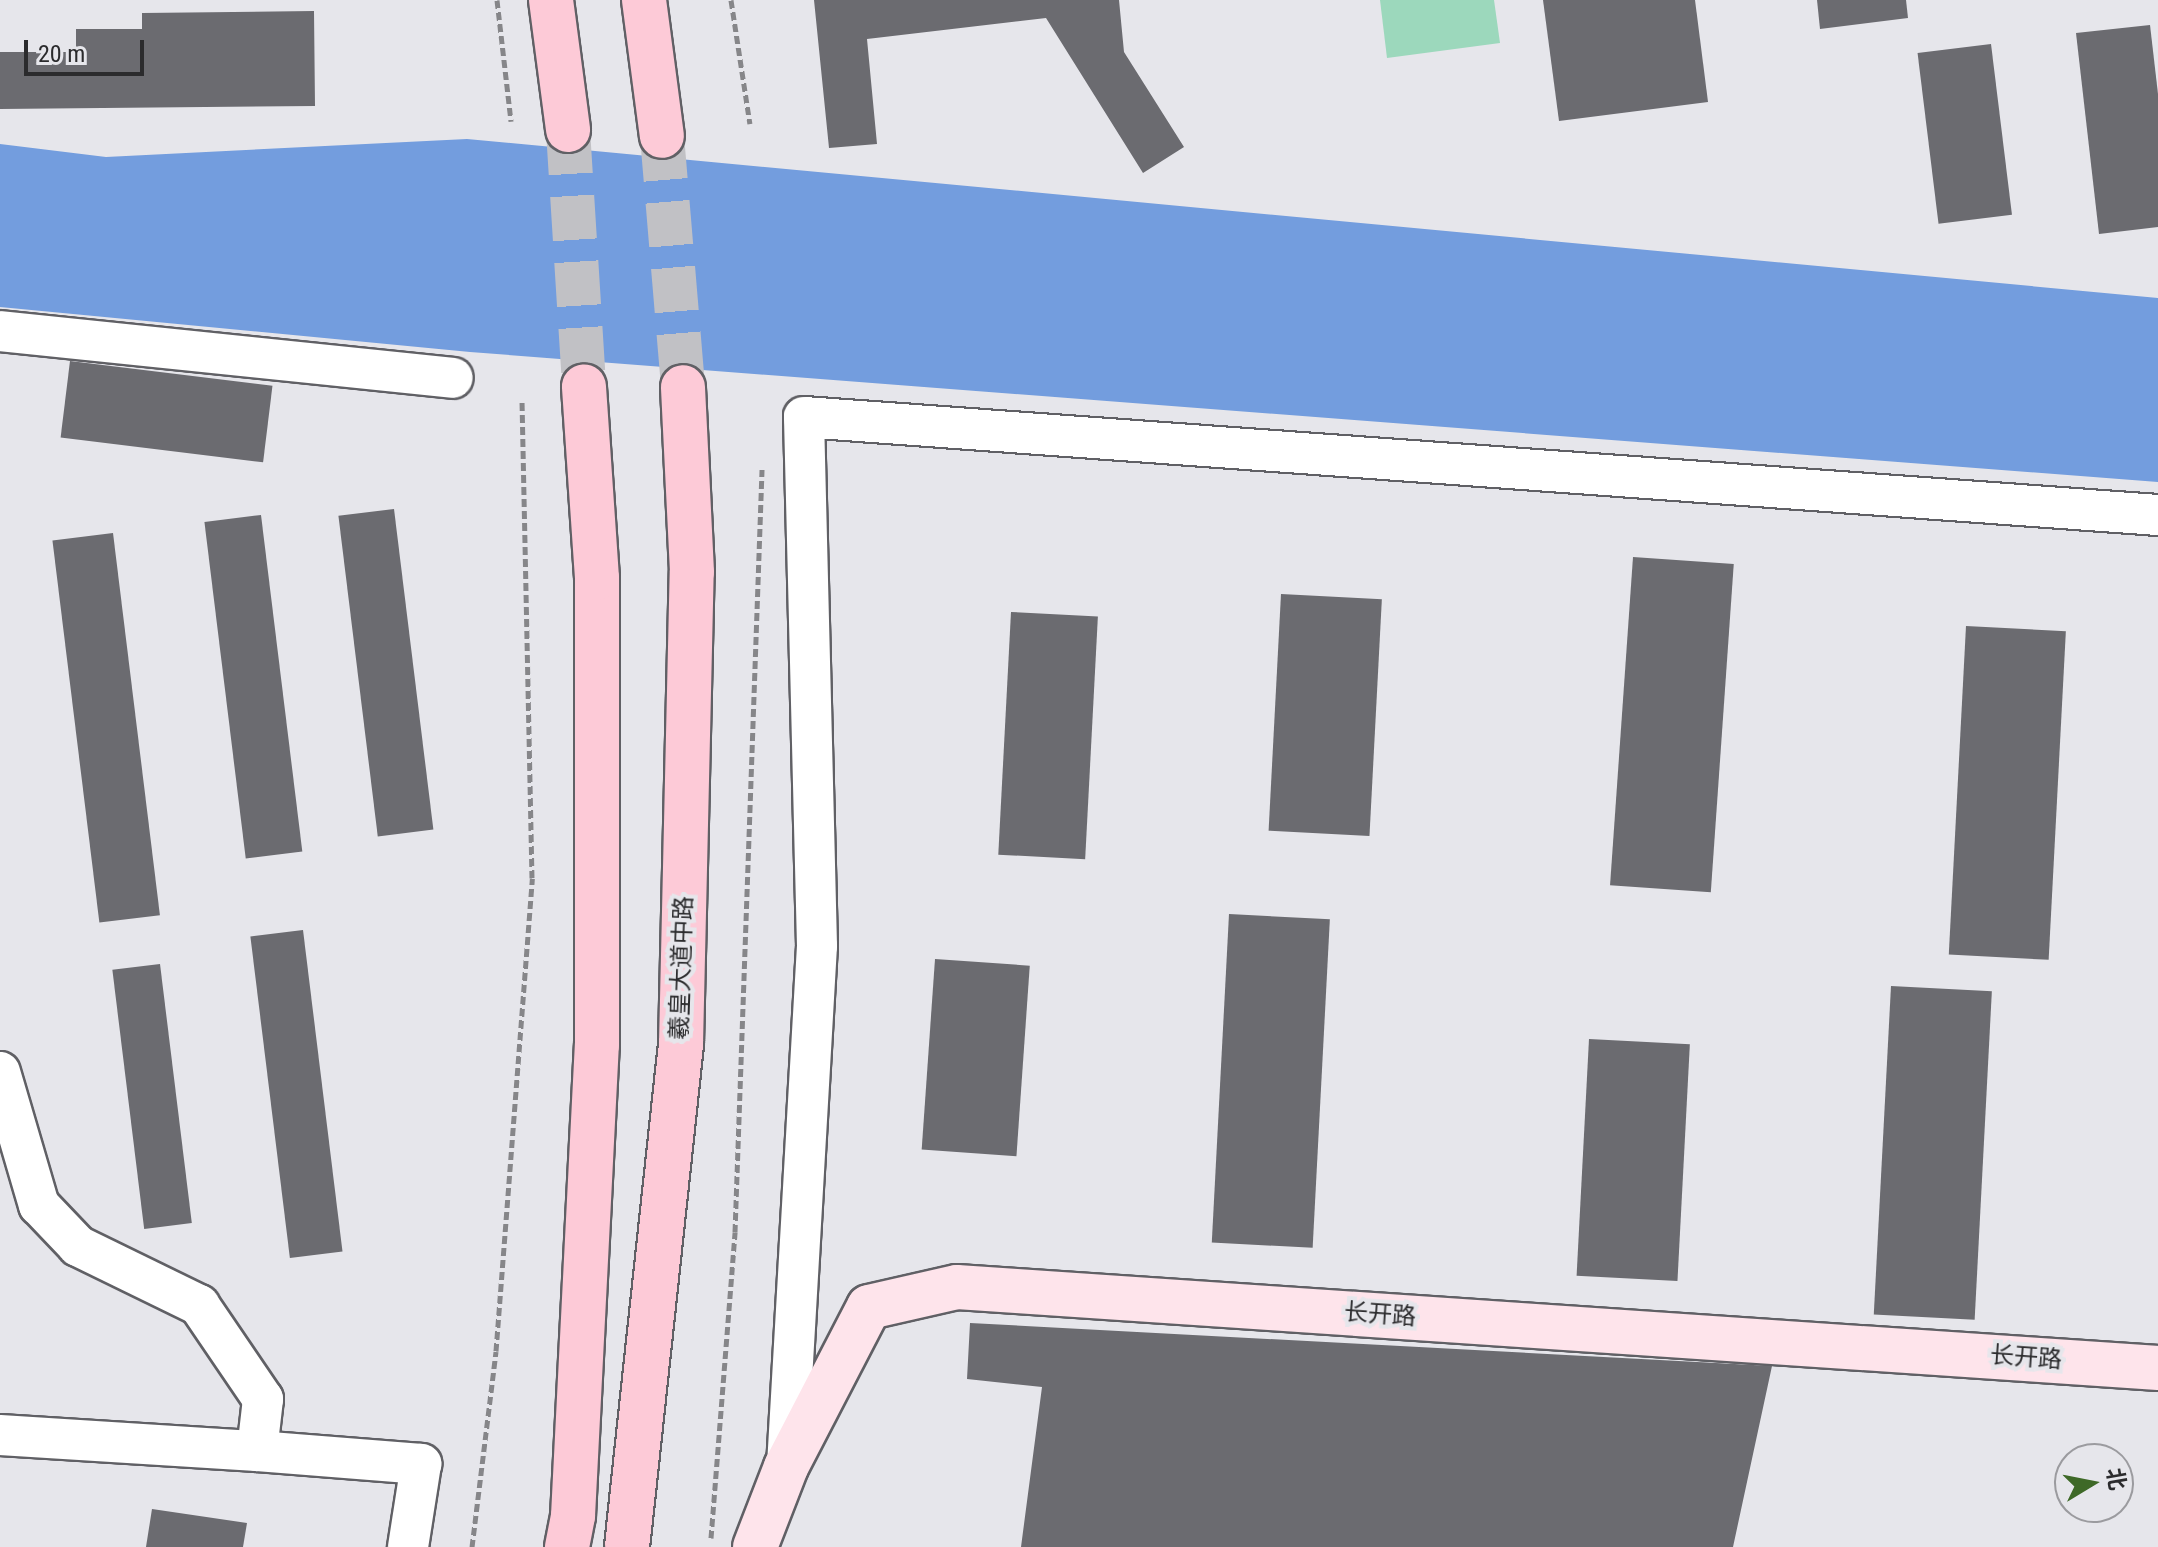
<!DOCTYPE html>
<meta charset="utf-8">
<style>
body{margin:0}
#map{position:relative;width:2158px;height:1547px;overflow:hidden;background:#e6e6eb;font-family:"Roboto Condensed","Noto Sans SC",sans-serif}
div>[style]{position:absolute}
.green>*{inset:0;background:#9cd8bc}
.water>*{inset:0;background:#739dde}
.building>*{inset:0;background:#6b6b70;transform-origin:0 0}
.primary-tunnel>*{height:44px;margin-top:-22px;transform-origin:0;background:repeating-linear-gradient(90deg,#c1c1c5 0 44px,transparent 0 66px)}
.path>*{height:5px;margin-top:-2.5px;transform-origin:0;background:repeating-linear-gradient(90deg,#868689 0 8px,transparent 0 12px)}
.roads{filter:drop-shadow(2px 0 #606065) drop-shadow(-2px 0 #606065) drop-shadow(0 2px #606065) drop-shadow(0 -2px #606065)}
.street>*{height:40px;margin:-20px;padding:0 20px;transform-origin:20px;border-radius:20px;background:#fff}
.secondary>*{height:44px;margin:-22px;padding:0 22px;transform-origin:22px;border-radius:22px;background:#fee4eb}
.primary>*{height:44px;margin:-22px;padding:0 22px;transform-origin:22px;border-radius:22px;background:#fdcad7}
span{translate:-50% -50%;white-space:nowrap;text-align:center;line-height:1.15;-webkit-text-stroke:8px #e6e6eb;paint-order:stroke}
.street-label{font-size:24px;color:#2b2b2d}
.north{position:absolute;left:2054px;top:1443px;width:80px;height:80px;box-sizing:border-box;background:#e6e6eb;border:2px solid #9b9b9f;border-radius:50%;rotate:80deg;font-size:22px;font-weight:700;line-height:32px;text-align:center;color:#2b2b2d}
.north::after{content:'';display:block;margin:auto;width:28px;height:36px;background:#3e6927;clip-path:polygon(50% 0,100% 100%,50% 72%,0 100%)}
.scale{position:absolute;left:24px;top:40px;width:120px;height:36px;box-sizing:border-box;border:4px solid #2b2b2d;border-top:0;padding-left:10px;font-size:24px;line-height:28px;white-space:nowrap;color:#2b2b2d;-webkit-text-stroke:6px #e6e6eb;paint-order:stroke}
</style>
<div id="map">
<div class="green">
<i style="clip-path:polygon(1380px 0,1494px 0,1500px 43px,1387px 58px)"></i>
</div>
<div class="water">
<i style="clip-path:polygon(467px 139px,2158px 298px,2158px 482px,470px 352px,0 307px,0 144px,106px 157px)"></i>
</div>
<div class="building">
<i style="clip-path:polygon(814px 0,1119px 0,1124px 52px,1184px 147px,1143px 173px,1046px 18px,867px 39px,877px 144px,829px 148px)"></i>
<i style="clip-path:polygon(1543px 0,1695px 0,1708px 102px,1559px 121px)"></i>
<i style="clip-path:polygon(1817px 0,1906px 0,1908px 18px,1820px 29px)"></i>
<i style="clip-path:polygon(314px 11px,315px 106px,0 109px,0 52px,76px 52px,76px 29px,142px 29px,142px 13px)"></i>
<i style="clip-path:polygon(2150px 25px,2158px 94px,2158px 227px,2099px 234px,2076px 33px)"></i>
<i style="left:1991px;top:44px;width:172px;height:74px;rotate:83deg"></i>
<i style="left:70px;top:361px;width:204px;height:77px;rotate:7deg"></i>
<i style="left:394px;top:509px;width:323px;height:56px;rotate:83deg"></i>
<i style="left:261px;top:515px;width:339px;height:57px;rotate:83deg"></i>
<i style="left:113px;top:533px;width:385px;height:61px;rotate:83deg"></i>
<i style="left:1633px;top:557px;width:101px;height:329px;rotate:4deg"></i>
<i style="left:1281px;top:594px;width:101px;height:237px;rotate:3deg"></i>
<i style="left:1011px;top:612px;width:87px;height:243px;rotate:3deg"></i>
<i style="left:1966px;top:626px;width:100px;height:329px;rotate:3deg"></i>
<i style="left:1229px;top:914px;width:101px;height:329px;rotate:3deg"></i>
<i style="left:303px;top:930px;width:324px;height:53px;rotate:83deg"></i>
<i style="left:935px;top:959px;width:95px;height:191px;rotate:4deg"></i>
<i style="left:160px;top:964px;width:261px;height:48px;rotate:83deg"></i>
<i style="left:1891px;top:986px;width:101px;height:329px;rotate:3deg"></i>
<i style="left:1589px;top:1039px;width:101px;height:237px;rotate:3deg"></i>
<i style="clip-path:polygon(970px 1323px,1772px 1366px,1733px 1547px,1021px 1547px,1042px 1387px,967px 1379px)"></i>
<i style="clip-path:polygon(152px 1509px,247px 1523px,243px 1547px,146px 1547px)"></i>
</div>
<div class="primary-tunnel">
<i style="left:568px;top:130px;width:256px;rotate:86.4deg"></i>
<i style="left:662px;top:136px;width:252px;rotate:85.2deg"></i>
</div>
<div class="path">
<i style="left:497px;top:0;width:122px;rotate:83.4deg"></i>
<i style="left:731px;top:0;width:125px;rotate:81.3deg"></i>
<i style="left:711px;top:1538px;width:307px;rotate:-85.5deg"></i>
<i style="left:735px;top:1232px;width:763px;rotate:-87.97deg"></i>
<i style="left:472px;top:1547px;width:197px;rotate:-83deg"></i>
<i style="left:496px;top:1351px;width:474px;rotate:-85.6deg"></i>
<i style="left:532px;top:878px;width:476px;rotate:-91.2deg"></i>
</div>
<div class="roads">
<div class="street">
<i style="left:0;top:331px;width:455px;rotate:5.9deg"></i>
<i style="left:0;top:1072px;width:139px;rotate:73.7deg"></i>
<i style="left:39px;top:1205px;width:57px;rotate:46.4deg"></i>
<i style="left:78px;top:1246px;width:135px;rotate:26deg"></i>
<i style="left:199px;top:1305px;width:114px;rotate:55.8deg"></i>
<i style="left:263px;top:1399px;width:52px;rotate:96.6deg"></i>
<i style="left:257px;top:1451px;width:165px;rotate:4.5deg"></i>
<i style="left:421px;top:1464px;width:84px;rotate:98.9deg"></i>
<i style="left:0;top:1435px;width:257px;rotate:3.6deg"></i>
<i style="left:787px;top:1466px;width:521px;rotate:-86.7deg"></i>
<i style="left:817px;top:946px;width:529px;rotate:-91.41deg"></i>
<i style="left:804px;top:417px;width:1358px;rotate:4.14deg"></i>
</div>
<div class="secondary">
<i style="left:755px;top:1547px;width:86px;rotate:-68.8deg"></i>
<i style="left:786px;top:1467px;width:180px;rotate:-62.6deg"></i>
<i style="left:869px;top:1307px;width:90px;rotate:-12.8deg"></i>
<i style="left:957px;top:1287px;width:1204px;rotate:3.86deg"></i>
</div>
<div class="primary">
<i style="left:551px;top:0;width:131px;rotate:82.5deg"></i>
<i style="left:644px;top:0;width:137px;rotate:82.5deg"></i>
<i style="left:567px;top:1547px;width:32px;rotate:-79deg"></i>
<i style="left:573px;top:1516px;width:472px;rotate:-87.1deg"></i>
<i style="left:597px;top:1045px;width:467px;rotate:-90deg"></i>
<i style="left:597px;top:578px;width:192px;rotate:-93.9deg"></i>
<i style="left:627px;top:1547px;width:506px;rotate:-83.87deg"></i>
<i style="left:681px;top:1044px;width:472px;rotate:-88.7deg"></i>
<i style="left:692px;top:572px;width:185px;rotate:-92.8deg"></i>
</div>
</div>
<div class="street-label">
<span style="left:682px;top:968px;rotate:-88deg">羲皇大道中路</span>
<span style="left:1380px;top:1315px;rotate:4deg">长开路</span>
<span style="left:2026px;top:1358px;rotate:4deg">长开路</span>
</div>
<div class="north">北</div>
<div class="scale">20 m</div>
</div>
